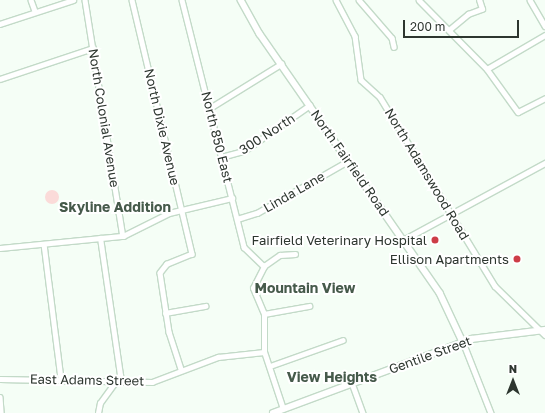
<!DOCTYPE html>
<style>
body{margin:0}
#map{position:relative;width:545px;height:413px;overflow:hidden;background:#f5fef6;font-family:"Golos Text",sans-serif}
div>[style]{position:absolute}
.green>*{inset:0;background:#fbdbd9}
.round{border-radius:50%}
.roads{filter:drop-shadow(1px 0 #c3dac8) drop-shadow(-1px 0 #c3dac8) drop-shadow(0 1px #c3dac8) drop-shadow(0 -1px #c3dac8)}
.minor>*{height:4.5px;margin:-2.25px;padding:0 2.25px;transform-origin:2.25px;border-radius:2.25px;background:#fff}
.major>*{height:5.5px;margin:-2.75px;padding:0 2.75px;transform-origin:2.75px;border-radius:2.75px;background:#fff}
.dots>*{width:11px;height:11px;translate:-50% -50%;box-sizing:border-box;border:2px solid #fff;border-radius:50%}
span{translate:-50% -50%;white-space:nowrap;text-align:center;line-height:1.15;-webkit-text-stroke:4px #fff;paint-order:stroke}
.street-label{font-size:13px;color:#2d362f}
.poi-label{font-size:13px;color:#2d362f}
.right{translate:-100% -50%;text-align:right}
.neighbourhood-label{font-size:14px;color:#465a4b;font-weight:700}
.north{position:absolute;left:493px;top:361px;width:40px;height:40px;-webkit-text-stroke:3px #fff;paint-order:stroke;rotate:0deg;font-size:11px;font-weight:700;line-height:16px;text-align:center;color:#2d362f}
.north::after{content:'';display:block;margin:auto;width:14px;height:18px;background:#2d362f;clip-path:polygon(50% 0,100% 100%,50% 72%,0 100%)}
.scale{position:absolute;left:403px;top:20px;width:116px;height:18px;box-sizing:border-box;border:2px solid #2d362f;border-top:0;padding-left:5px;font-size:12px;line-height:14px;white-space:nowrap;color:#2d362f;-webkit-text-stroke:3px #fff;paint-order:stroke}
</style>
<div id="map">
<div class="green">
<i class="round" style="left:45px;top:190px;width:14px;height:14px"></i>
</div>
<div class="roads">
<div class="minor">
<i style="left:31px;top:0;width:12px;rotate:70deg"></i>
<i style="left:85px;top:0;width:239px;rotate:80.9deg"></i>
<i style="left:132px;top:0;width:261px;rotate:76.7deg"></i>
<i style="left:192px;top:254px;width:27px;rotate:158deg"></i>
<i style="left:167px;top:264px;width:11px;rotate:128deg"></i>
<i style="left:160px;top:273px;width:60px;rotate:81.3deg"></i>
<i style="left:169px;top:332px;width:39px;rotate:72deg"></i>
<i style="left:182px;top:0;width:255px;rotate:75.9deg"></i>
<i style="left:244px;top:247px;width:28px;rotate:44deg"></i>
<i style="left:336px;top:0;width:41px;rotate:62.2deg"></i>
<i style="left:355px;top:36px;width:44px;rotate:82.2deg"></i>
<i style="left:361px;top:80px;width:25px;rotate:42deg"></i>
<i style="left:380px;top:97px;width:221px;rotate:58.7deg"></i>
<i style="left:495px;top:286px;width:70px;rotate:44.4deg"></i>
<i style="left:359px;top:0;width:50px;rotate:49deg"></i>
<i style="left:392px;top:38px;width:9px;rotate:77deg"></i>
<i style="left:419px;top:0;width:97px;rotate:45.4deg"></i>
<i style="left:487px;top:69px;width:53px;rotate:54.2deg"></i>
<i style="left:518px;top:112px;width:30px;rotate:-27deg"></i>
<i style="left:530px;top:0;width:30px;rotate:60deg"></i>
<i style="left:0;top:24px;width:77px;rotate:-18.2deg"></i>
<i style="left:449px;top:30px;width:25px;rotate:-40deg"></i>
<i style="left:468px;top:14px;width:15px;rotate:-20deg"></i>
<i style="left:482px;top:9px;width:9px;rotate:-108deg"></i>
<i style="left:487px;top:69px;width:67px;rotate:-30.4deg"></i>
<i style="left:0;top:79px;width:98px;rotate:-18.4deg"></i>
<i style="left:210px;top:108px;width:84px;rotate:-31.8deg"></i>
<i style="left:221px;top:157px;width:24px;rotate:-15deg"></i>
<i style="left:244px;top:151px;width:80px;rotate:-34.9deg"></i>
<i style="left:237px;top:219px;width:21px;rotate:-17deg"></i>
<i style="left:257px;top:213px;width:105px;rotate:-29.7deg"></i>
<i style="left:403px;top:240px;width:162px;rotate:-28.5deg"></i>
<i style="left:44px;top:244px;width:135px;rotate:82.8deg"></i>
<i style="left:0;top:248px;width:124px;rotate:-5.6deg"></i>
<i style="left:123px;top:236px;width:51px;rotate:-26.6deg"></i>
<i style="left:169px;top:213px;width:65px;rotate:-13.4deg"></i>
<i style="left:165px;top:313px;width:41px;rotate:-9.9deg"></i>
<i style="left:264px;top:314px;width:46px;rotate:-10.1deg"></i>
<i style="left:463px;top:342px;width:76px;rotate:68.5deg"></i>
<i style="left:270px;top:366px;width:77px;rotate:-19.6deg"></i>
<i style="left:0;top:379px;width:152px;rotate:1.1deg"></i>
<i style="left:152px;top:382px;width:71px;rotate:-20.7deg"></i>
<i style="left:218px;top:357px;width:46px;rotate:-6.2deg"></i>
<i style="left:352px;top:383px;width:32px;rotate:70deg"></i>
<i style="left:0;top:397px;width:16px;rotate:86deg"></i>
<i style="left:283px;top:409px;width:60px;rotate:-108.4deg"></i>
<i style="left:264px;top:352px;width:38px;rotate:-90deg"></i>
<i style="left:264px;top:314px;width:28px;rotate:-113deg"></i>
<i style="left:253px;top:288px;width:25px;rotate:-63deg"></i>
<i style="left:264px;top:266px;width:19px;rotate:-35deg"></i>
<i style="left:280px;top:255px;width:15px;rotate:-4deg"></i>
<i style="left:98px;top:413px;width:10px;rotate:-79deg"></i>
<i style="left:100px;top:403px;width:34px;rotate:-54deg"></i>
<i style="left:120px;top:375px;width:138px;rotate:-98.3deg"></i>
</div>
<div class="major">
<i style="left:241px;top:0;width:39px;rotate:61deg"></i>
<i style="left:260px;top:34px;width:315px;rotate:55.2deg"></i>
<i style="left:440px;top:293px;width:54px;rotate:64.9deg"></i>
<i style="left:273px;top:413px;width:212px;rotate:-20.4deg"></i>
<i style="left:472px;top:339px;width:74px;rotate:-7deg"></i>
</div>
</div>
<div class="dots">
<i style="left:435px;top:240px;background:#cd3d47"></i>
<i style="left:517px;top:259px;background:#cd3d47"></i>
</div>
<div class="street-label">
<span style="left:104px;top:118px;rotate:81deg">North Colonial Avenue</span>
<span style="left:162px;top:127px;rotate:77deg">North Dixie Avenue</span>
<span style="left:267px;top:134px;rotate:-33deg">300 North</span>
<span style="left:217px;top:137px;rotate:76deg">North 850 East</span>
<span style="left:350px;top:163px;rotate:55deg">North Fairfield Road</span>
<span style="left:427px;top:174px;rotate:59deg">North Adamswood Road</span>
<span style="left:294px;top:192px;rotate:-30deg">Linda Lane</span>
<span style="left:430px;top:355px;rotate:-20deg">Gentile Street</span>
<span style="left:87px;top:380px;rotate:1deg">East Adams Street</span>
</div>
<div class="poi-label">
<span class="right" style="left:427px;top:240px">Fairfield Veterinary Hospital</span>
<span class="right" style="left:509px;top:259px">Ellison Apartments</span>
</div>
<div class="neighbourhood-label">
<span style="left:115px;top:207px">Skyline Addition</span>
<span style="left:305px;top:288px">Mountain View</span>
<span style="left:332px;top:377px">View Heights</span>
</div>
<div class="north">N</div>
<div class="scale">200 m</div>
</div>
